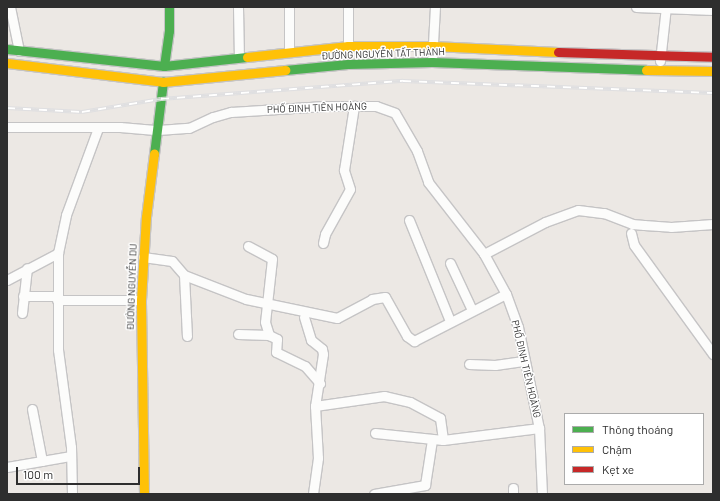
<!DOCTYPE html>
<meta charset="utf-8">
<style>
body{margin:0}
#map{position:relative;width:720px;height:501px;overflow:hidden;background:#ece8e4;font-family:Barlow,sans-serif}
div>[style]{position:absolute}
.roads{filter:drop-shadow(1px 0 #c5c4c5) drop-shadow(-1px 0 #c5c4c5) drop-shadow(0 1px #c5c4c5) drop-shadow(0 -1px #c5c4c5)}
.street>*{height:9px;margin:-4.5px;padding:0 4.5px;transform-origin:4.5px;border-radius:4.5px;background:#fcfcfb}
.fast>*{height:9px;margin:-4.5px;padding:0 4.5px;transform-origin:4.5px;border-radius:4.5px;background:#4caf50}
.slow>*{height:9px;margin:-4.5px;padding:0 4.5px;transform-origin:4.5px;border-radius:4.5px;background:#ffc107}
.jam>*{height:9px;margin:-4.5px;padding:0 4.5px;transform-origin:4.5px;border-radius:4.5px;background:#c62828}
.rail>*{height:4px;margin-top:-2px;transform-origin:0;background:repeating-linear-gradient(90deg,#fff 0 8px,#dfdfe1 0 16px);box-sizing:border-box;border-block:1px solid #dfdfe1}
span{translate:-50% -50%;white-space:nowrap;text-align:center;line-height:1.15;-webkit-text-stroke:3px #fff;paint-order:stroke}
.street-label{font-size:10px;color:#2e2e2e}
.frame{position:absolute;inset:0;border:8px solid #2e2e2e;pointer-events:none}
.legend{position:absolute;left:564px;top:413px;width:140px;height:72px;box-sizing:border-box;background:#fff;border:1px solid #ababab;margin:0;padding:5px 7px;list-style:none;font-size:12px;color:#2e2e2e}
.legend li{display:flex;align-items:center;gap:8px;height:20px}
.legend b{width:20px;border:1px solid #ababab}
.scale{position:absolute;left:16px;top:467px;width:124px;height:18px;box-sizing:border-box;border:2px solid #2e2e2e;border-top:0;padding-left:5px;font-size:12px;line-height:14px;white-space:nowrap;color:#2e2e2e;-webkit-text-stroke:3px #fff;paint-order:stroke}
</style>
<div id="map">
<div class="roads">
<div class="street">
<i style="left:10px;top:7px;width:45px;rotate:78.4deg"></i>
<i style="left:238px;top:7px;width:50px;rotate:88.9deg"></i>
<i style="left:636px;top:7px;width:77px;rotate:2.2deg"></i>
<i style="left:348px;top:46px;width:39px;rotate:-90deg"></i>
<i style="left:289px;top:51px;width:44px;rotate:-90deg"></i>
<i style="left:660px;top:61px;width:54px;rotate:-83.7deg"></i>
<i style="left:432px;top:62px;width:55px;rotate:-86.9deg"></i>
<i style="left:7px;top:127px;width:113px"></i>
<i style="left:120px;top:127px;width:38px;rotate:5deg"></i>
<i style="left:158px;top:130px;width:31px;rotate:-4deg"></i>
<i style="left:189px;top:128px;width:26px;rotate:-25deg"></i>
<i style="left:213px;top:117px;width:19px;rotate:-16deg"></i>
<i style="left:231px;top:112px;width:94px;rotate:-3.7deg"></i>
<i style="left:325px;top:106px;width:51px"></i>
<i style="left:376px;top:106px;width:20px;rotate:20deg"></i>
<i style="left:395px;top:113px;width:44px;rotate:59.9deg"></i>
<i style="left:417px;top:151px;width:33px;rotate:70deg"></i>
<i style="left:428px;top:182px;width:91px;rotate:52.1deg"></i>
<i style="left:484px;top:254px;width:46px;rotate:61.2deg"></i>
<i style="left:506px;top:294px;width:35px;rotate:70deg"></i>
<i style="left:518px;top:327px;width:103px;rotate:78.3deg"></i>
<i style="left:539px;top:428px;width:66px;rotate:87.4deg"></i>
<i style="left:409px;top:220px;width:109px;rotate:67.9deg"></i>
<i style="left:631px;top:233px;width:12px;rotate:76deg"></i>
<i style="left:634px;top:245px;width:135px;rotate:54.1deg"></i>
<i style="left:323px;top:243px;width:9px;rotate:-77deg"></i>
<i style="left:325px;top:234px;width:51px;rotate:-60.9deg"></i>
<i style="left:350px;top:189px;width:20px;rotate:-108deg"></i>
<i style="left:344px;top:170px;width:65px;rotate:-81.1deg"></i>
<i style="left:248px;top:246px;width:27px;rotate:28deg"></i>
<i style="left:272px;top:259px;width:63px;rotate:96.3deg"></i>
<i style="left:265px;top:322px;width:14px;rotate:73deg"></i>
<i style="left:269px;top:335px;width:9px;rotate:27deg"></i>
<i style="left:277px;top:339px;width:13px;rotate:94deg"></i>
<i style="left:276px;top:352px;width:32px;rotate:26deg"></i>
<i style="left:305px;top:366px;width:23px;rotate:49deg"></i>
<i style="left:484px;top:254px;width:69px;rotate:-27.7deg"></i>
<i style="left:545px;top:222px;width:35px;rotate:-20deg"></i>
<i style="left:578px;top:210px;width:26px;rotate:7deg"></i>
<i style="left:604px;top:213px;width:30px;rotate:21deg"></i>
<i style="left:632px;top:224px;width:12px;rotate:5deg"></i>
<i style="left:644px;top:225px;width:27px;rotate:4deg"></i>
<i style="left:671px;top:227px;width:42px;rotate:-4.1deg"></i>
<i style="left:143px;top:257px;width:29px;rotate:8deg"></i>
<i style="left:172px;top:261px;width:18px;rotate:49deg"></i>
<i style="left:184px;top:275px;width:61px;rotate:87.2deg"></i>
<i style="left:450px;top:263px;width:52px;rotate:64.9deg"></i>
<i style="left:184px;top:275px;width:66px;rotate:21.2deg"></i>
<i style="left:246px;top:299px;width:93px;rotate:11.8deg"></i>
<i style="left:337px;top:318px;width:40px;rotate:-28deg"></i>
<i style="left:372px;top:299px;width:13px;rotate:-9deg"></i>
<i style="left:385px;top:297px;width:45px;rotate:60.6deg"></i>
<i style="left:407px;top:336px;width:9px;rotate:36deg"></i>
<i style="left:414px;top:341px;width:103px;rotate:-27.1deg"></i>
<i style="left:7px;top:280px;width:58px;rotate:-27.9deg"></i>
<i style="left:23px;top:296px;width:34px"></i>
<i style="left:57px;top:300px;width:84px"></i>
<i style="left:22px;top:313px;width:45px;rotate:-83.7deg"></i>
<i style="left:304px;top:317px;width:24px;rotate:73deg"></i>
<i style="left:311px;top:340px;width:14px;rotate:39deg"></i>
<i style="left:322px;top:349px;width:5px;rotate:79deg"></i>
<i style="left:323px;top:354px;width:53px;rotate:98.7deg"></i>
<i style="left:315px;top:406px;width:52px;rotate:86.7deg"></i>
<i style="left:318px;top:458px;width:36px;rotate:98deg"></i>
<i style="left:238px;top:334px;width:31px;rotate:2deg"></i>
<i style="left:469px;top:364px;width:26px;rotate:2deg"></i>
<i style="left:495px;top:365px;width:30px;rotate:-8deg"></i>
<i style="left:315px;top:406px;width:70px;rotate:-8.2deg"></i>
<i style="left:384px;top:396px;width:27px;rotate:13deg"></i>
<i style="left:410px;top:402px;width:34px;rotate:28deg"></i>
<i style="left:440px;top:418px;width:22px;rotate:82deg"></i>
<i style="left:32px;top:409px;width:53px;rotate:79.1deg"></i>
<i style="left:375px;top:433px;width:68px;rotate:5.9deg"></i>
<i style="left:443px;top:440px;width:97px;rotate:-7.1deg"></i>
<i style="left:7px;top:467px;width:65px;rotate:-9.8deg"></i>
<i style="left:513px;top:488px;width:6px;rotate:90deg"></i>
<i style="left:72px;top:494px;width:47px;rotate:-91.2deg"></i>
<i style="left:71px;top:447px;width:98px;rotate:-97.6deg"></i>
<i style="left:58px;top:350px;width:97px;rotate:-90deg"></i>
<i style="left:58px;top:253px;width:39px;rotate:-78deg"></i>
<i style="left:66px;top:215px;width:93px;rotate:-69.8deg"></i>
<i style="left:374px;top:494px;width:52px;rotate:-10deg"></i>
<i style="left:425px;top:485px;width:46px;rotate:-81.2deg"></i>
</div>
<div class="fast">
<i style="left:7px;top:49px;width:158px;rotate:6.2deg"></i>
<i style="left:164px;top:66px;width:83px;rotate:-6.2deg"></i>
<i style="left:164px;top:66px;width:35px;rotate:-82deg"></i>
<i style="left:169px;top:31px;width:24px;rotate:-90deg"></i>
<i style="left:285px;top:70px;width:63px;rotate:-5.4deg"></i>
<i style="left:348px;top:64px;width:84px;rotate:-1.4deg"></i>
<i style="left:432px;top:62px;width:214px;rotate:2.1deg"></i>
<i style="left:154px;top:154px;width:73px;rotate:-82.9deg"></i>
</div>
<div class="slow">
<i style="left:247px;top:57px;width:102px;rotate:-6.2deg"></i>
<i style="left:348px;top:46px;width:85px"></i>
<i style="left:433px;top:46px;width:125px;rotate:2.7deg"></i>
<i style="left:7px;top:63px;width:157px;rotate:6.9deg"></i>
<i style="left:163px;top:82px;width:123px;rotate:-5.6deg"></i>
<i style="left:646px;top:70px;width:67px;rotate:0.9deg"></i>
<i style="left:144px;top:494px;width:194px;rotate:-90.9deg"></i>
<i style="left:141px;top:300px;width:83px;rotate:-86.6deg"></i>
<i style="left:146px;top:217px;width:64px;rotate:-82.8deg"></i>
</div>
<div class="jam">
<i style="left:558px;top:52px;width:155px;rotate:1.8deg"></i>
</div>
</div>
<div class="rail">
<i style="left:7px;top:108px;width:75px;rotate:3.1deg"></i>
<i style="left:82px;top:112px;width:80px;rotate:-9.3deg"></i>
<i style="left:161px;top:99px;width:243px;rotate:-4.3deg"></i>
<i style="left:403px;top:81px;width:310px;rotate:2.2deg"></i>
</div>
<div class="street-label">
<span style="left:383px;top:54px;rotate:-2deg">ĐƯỜNG NGUYỄN TẤT THÀNH</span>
<span style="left:317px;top:108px;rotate:-2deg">PHỐ ĐINH TIÊN HOÀNG</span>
<span style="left:132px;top:287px;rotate:-88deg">ĐƯỜNG NGUYỄN DU</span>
<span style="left:526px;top:369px;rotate:77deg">PHỐ ĐINH TIÊN HOÀNG</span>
</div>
<div class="frame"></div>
<ul class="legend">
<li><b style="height:5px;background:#4caf50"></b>Thông thoáng</li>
<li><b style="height:5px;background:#ffc107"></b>Chậm</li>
<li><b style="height:5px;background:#c62828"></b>Kẹt xe</li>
</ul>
<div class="scale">100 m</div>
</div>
